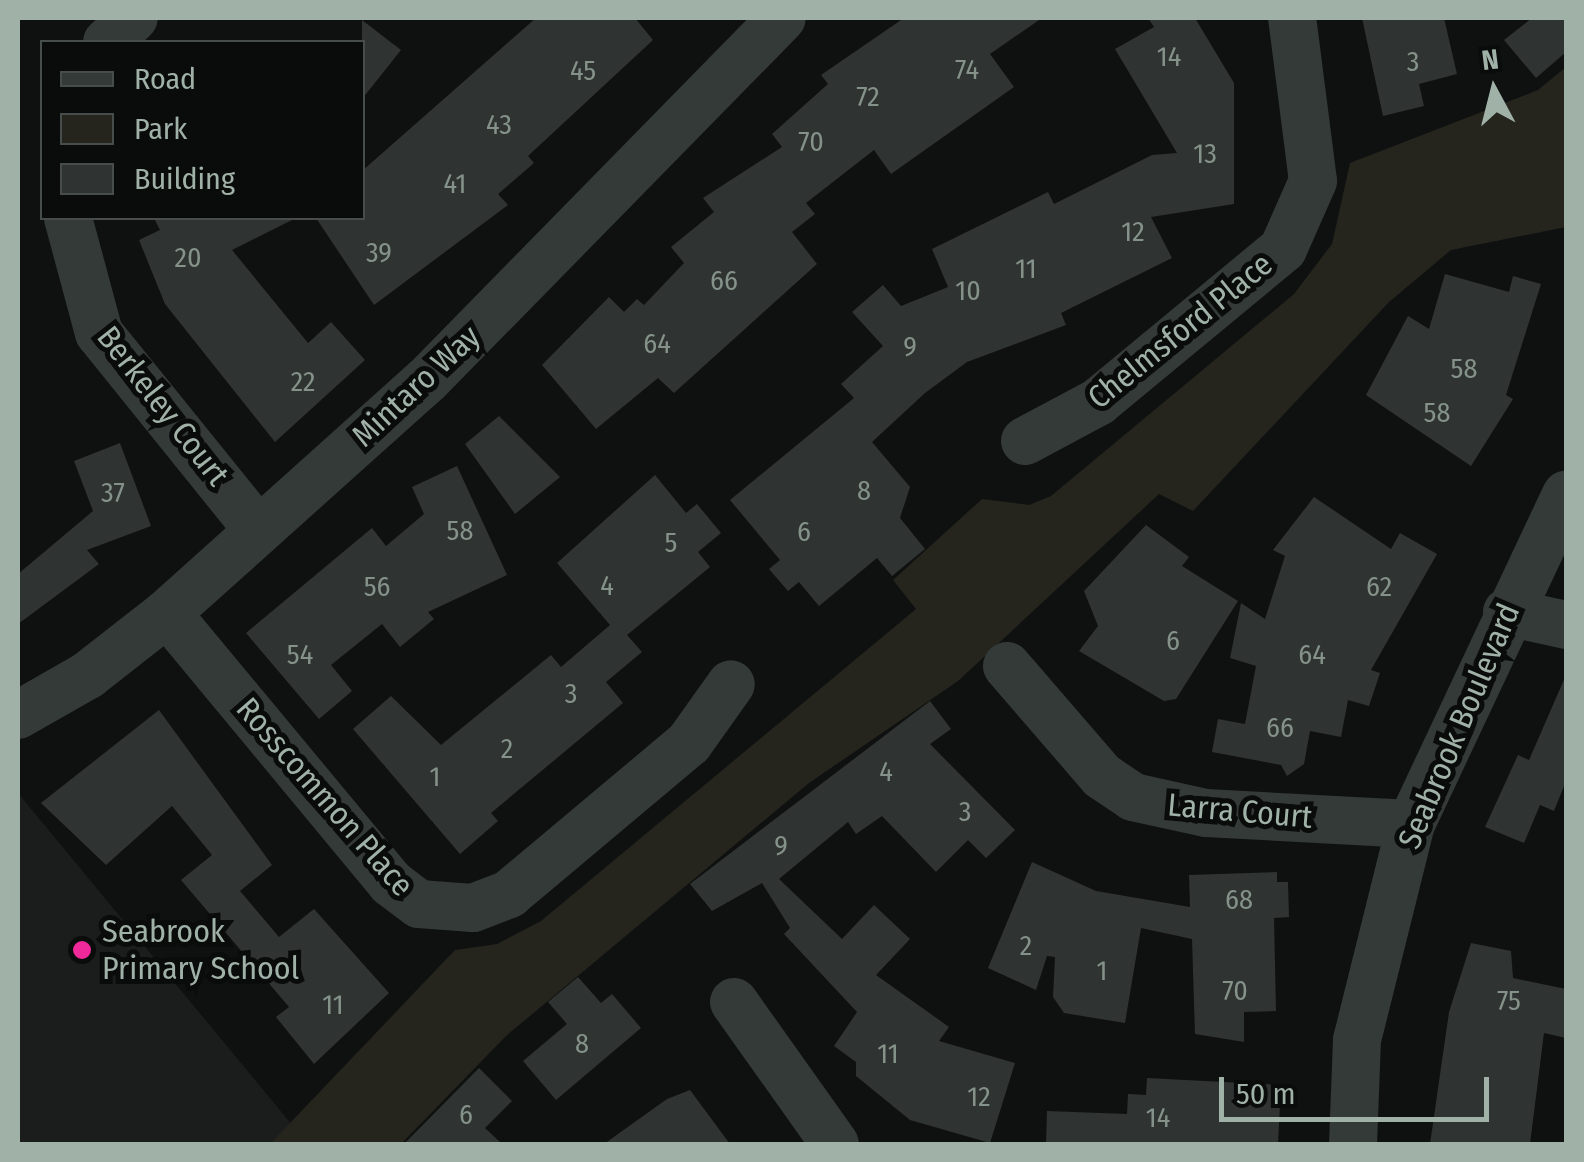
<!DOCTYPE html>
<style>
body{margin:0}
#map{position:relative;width:1584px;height:1162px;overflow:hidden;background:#0f1110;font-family:"Fira Sans Condensed",sans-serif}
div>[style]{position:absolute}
.built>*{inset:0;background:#1b1d1d}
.green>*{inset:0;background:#25251e}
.building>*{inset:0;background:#2f3331}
.minor>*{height:48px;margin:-24px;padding:0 24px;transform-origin:24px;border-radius:24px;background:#343a38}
.dots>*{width:28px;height:28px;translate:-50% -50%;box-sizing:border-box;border:5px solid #0a0b0b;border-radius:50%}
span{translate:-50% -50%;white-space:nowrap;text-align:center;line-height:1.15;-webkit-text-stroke:10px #0a0b0b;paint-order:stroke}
.number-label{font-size:28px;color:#84928a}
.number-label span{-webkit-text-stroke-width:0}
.street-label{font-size:32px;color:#a0b1a8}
.poi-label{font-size:32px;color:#a0b1a8}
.left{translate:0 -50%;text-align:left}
.frame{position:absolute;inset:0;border:20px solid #a0b1a8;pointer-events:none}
.legend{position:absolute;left:40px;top:40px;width:325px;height:180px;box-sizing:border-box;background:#0a0b0b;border:2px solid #464d4a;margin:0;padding:12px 18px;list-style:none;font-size:30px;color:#a0b1a8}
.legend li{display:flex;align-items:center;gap:20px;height:50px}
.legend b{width:50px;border:2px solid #464d4a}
.north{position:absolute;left:1444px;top:40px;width:100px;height:100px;-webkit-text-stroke:8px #0a0b0b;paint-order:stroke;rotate:353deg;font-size:28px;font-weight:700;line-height:40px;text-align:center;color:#a0b1a8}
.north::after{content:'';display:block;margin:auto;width:35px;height:45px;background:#a0b1a8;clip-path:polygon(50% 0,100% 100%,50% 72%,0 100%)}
.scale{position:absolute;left:1219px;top:1077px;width:270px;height:45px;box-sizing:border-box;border:5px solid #a0b1a8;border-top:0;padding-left:12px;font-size:30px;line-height:35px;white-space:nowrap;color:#a0b1a8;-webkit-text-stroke:8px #0a0b0b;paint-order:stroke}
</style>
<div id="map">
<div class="built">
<i style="clip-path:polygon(18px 793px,293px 1126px,270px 1144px,18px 1144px)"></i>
</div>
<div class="green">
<i style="clip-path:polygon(1566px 67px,1566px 227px,1451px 250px,1389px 302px,1193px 511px,1159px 494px,958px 681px,809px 783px,506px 1036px,401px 1144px,270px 1144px,455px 950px,497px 944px,541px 921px,916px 609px,893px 580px,982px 499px,1029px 505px,1051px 496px,1294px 294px,1332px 244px,1350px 163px,1538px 90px)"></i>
</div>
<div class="building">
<i style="clip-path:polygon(536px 18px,635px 18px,653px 40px,528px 156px,534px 163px,498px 194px,508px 205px,374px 305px,316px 218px,362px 218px,362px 171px)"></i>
<i style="clip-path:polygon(904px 18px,1042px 18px,990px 54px,1014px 87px,891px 174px,874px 150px,806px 203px,815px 214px,792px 232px,817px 264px,674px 393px,658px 378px,596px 429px,542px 365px,609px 297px,624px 312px,637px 299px,644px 305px,684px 263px,671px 247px,714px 212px,703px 198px,782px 147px,772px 134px,828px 84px,821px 75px)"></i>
<i style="clip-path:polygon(1148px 18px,1195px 18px,1234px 83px,1234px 204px,1151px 217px,1172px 258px,1061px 313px,1066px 325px,967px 362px,925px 393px,872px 442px,910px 487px,900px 518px,925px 549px,892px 576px,877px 558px,819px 606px,799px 582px,788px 591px,769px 569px,780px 560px,730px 500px,854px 398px,841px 384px,883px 346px,852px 312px,883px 285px,901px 306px,948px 287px,932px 249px,1048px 192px,1054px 204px,1152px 155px,1177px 153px,1115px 49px,1154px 27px)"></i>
<i style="clip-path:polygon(1362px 18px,1444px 18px,1457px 74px,1419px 84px,1424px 106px,1383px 116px)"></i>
<i style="clip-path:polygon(1532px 18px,1566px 18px,1566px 52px,1536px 78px,1504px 40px)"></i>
<i style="clip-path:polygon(362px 20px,401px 50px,362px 99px)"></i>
<i style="clip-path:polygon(154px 218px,296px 218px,232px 250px,308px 343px,331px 322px,365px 360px,275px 442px,165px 304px,139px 240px,160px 230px)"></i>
<i style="clip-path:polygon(1445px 274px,1509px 292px,1513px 276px,1541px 284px,1506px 395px,1513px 399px,1471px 466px,1366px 395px,1408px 316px,1429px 329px)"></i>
<i style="clip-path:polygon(499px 416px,560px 477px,515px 514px,465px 444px)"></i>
<i style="clip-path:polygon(120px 443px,151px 526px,87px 550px,99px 564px,18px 624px,18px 574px,93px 511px,74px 461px)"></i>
<i style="clip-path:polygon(457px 466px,507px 575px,428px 612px,434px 619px,400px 647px,382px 624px,331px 665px,352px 691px,319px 719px,246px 633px,372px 528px,386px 546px,424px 514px,412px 487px)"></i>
<i style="clip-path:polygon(655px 475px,686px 513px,697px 504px,721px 533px,698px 552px,710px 567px,627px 635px,642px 652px,606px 682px,623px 703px,491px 813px,498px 821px,460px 854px,353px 729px,391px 696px,441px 745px,551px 655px,561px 667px,610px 625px,557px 563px)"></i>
<i style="clip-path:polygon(1314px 497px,1391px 549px,1400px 533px,1437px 554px,1371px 670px,1380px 673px,1369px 706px,1348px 700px,1341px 737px,1310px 731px,1304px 764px,1287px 776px,1281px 765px,1212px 752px,1218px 719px,1245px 724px,1256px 666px,1230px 658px,1241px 603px,1265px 619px,1285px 556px,1273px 550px)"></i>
<i style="clip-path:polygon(1146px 525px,1189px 557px,1182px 566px,1238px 601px,1176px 699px,1164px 701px,1079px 651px,1098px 626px,1084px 591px)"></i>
<i style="clip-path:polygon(1566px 675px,1566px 781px,1554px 811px,1540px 805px,1524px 843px,1485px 827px,1518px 755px,1529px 760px)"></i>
<i style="clip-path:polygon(930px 701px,951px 729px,930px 744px,1015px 830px,986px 858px,968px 840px,936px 872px,882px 816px,856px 834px,848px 822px,779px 879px,842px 939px,874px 905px,910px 939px,876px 975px,949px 1027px,939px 1041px,1015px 1063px,990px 1143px,910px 1120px,856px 1076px,856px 1062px,834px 1046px,857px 1012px,784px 934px,790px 928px,762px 883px,712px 911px,690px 884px)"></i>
<i style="clip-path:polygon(159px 710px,272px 865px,240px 891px,279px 937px,314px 909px,389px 993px,314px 1064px,276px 1017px,289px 1007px,181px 880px,212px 855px,172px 806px,106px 865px,41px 803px)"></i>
<i style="clip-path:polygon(1032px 862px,1096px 891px,1190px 907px,1189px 875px,1277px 872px,1277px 882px,1288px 882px,1289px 917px,1274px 918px,1276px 1011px,1244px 1012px,1244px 1042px,1195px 1034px,1192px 939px,1141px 928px,1125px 1023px,1064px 1013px,1053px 997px,1055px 957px,1047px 956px,1036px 990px,988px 968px)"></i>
<i style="clip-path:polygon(1471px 943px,1511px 951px,1513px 978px,1566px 989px,1566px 1038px,1544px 1033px,1530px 1144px,1430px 1144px,1449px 1012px)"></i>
<i style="clip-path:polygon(578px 977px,601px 1003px,612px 994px,641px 1028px,556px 1100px,523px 1061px,567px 1024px,548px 1002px)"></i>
<i style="clip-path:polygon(479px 1068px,512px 1101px,485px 1128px,502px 1144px,404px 1144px)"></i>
<i style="clip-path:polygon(1147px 1078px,1281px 1085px,1278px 1144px,1046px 1144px,1047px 1111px,1127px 1114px,1128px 1094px,1146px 1095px)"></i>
<i style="clip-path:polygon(690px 1090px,730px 1144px,604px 1144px,667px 1099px)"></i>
</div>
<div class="minor">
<i style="left:107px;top:42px;width:36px;rotate:-42deg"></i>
<i style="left:68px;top:218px;width:119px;rotate:74.9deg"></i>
<i style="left:99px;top:333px;width:253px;rotate:51.1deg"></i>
<i style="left:1025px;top:441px;width:83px;rotate:-28.1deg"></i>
<i style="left:1098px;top:402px;width:240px;rotate:-39.6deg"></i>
<i style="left:1283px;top:249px;width:74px;rotate:-66.2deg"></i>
<i style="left:1313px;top:181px;width:164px;rotate:-97.3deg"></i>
<i style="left:1507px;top:612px;width:60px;rotate:12.4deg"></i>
<i style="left:167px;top:613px;width:351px;rotate:50.3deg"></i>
<i style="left:391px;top:883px;width:35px;rotate:37deg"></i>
<i style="left:419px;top:904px;width:54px;rotate:4.2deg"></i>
<i style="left:473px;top:908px;width:39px;rotate:-21deg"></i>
<i style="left:509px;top:894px;width:235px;rotate:-40deg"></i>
<i style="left:689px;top:743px;width:72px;rotate:-54.6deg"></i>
<i style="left:1007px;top:666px;width:145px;rotate:49.2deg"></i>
<i style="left:1102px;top:776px;width:37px;rotate:34deg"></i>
<i style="left:1133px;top:797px;width:75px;rotate:12.4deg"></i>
<i style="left:1206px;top:813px;width:205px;rotate:3.1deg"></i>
<i style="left:18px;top:715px;width:81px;rotate:-29.7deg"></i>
<i style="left:88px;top:675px;width:100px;rotate:-38.1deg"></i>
<i style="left:167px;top:613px;width:348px;rotate:-41.9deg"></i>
<i style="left:426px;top:381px;width:508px;rotate:-45.56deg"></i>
<i style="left:734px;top:1002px;width:174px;rotate:54.6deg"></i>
<i style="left:1353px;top:1144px;width:104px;rotate:-87.8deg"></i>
<i style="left:1357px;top:1040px;width:223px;rotate:-76deg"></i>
<i style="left:1411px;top:824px;width:364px;rotate:-64.8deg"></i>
</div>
<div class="dots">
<i style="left:82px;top:950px;background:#ef299a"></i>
</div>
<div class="number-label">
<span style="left:1169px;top:57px">14</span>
<span style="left:1413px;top:62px">3</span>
<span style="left:967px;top:70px">74</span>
<span style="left:583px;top:71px">45</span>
<span style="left:868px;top:97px">72</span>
<span style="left:499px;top:125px">43</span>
<span style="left:811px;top:142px">70</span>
<span style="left:1205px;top:154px">13</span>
<span style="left:455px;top:184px">41</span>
<span style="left:1133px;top:232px">12</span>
<span style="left:379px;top:253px">39</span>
<span style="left:188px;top:258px">20</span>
<span style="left:1026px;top:269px">11</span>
<span style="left:724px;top:281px">66</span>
<span style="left:968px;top:291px">10</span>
<span style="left:657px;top:344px">64</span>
<span style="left:910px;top:347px">9</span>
<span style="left:1464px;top:369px">58</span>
<span style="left:303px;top:382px">22</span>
<span style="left:1437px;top:413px">58</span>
<span style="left:864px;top:491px">8</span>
<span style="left:113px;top:493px">37</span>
<span style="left:460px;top:531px">58</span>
<span style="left:804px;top:532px">6</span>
<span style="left:671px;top:543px">5</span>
<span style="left:607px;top:586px">4</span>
<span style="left:377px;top:587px">56</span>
<span style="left:1379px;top:587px">62</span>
<span style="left:1173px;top:641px">6</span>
<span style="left:300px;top:655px">54</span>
<span style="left:1312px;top:655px">64</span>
<span style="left:571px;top:694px">3</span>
<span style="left:1280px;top:728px">66</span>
<span style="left:507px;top:749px">2</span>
<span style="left:886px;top:772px">4</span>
<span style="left:435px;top:777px">1</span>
<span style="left:965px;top:812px">3</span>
<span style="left:781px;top:846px">9</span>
<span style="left:1239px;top:900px">68</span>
<span style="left:1026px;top:946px">2</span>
<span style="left:1102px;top:971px">1</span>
<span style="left:1235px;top:991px">70</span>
<span style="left:1509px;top:1001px">75</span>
<span style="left:333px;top:1005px">11</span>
<span style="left:582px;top:1044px">8</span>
<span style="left:888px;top:1054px">11</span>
<span style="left:979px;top:1097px">12</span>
<span style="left:466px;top:1115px">6</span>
<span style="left:1158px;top:1118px">14</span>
</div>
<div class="street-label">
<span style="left:1180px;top:331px;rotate:-39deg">Chelmsford Place</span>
<span style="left:416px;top:386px;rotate:-43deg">Mintaro Way</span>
<span style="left:163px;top:406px;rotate:52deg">Berkeley Court</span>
<span style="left:1459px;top:726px;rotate:-67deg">Seabrook Boulevard</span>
<span style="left:325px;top:797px;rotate:49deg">Rosscommon Place</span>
<span style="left:1240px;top:811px;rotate:5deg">Larra Court</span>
</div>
<div class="poi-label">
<span class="left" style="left:102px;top:950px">Seabrook<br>Primary School</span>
</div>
<div class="frame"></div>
<ul class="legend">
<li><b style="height:12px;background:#343a38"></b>Road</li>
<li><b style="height:28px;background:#25251e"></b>Park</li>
<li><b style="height:28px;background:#2f3331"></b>Building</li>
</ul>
<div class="north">N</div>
<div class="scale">50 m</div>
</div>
